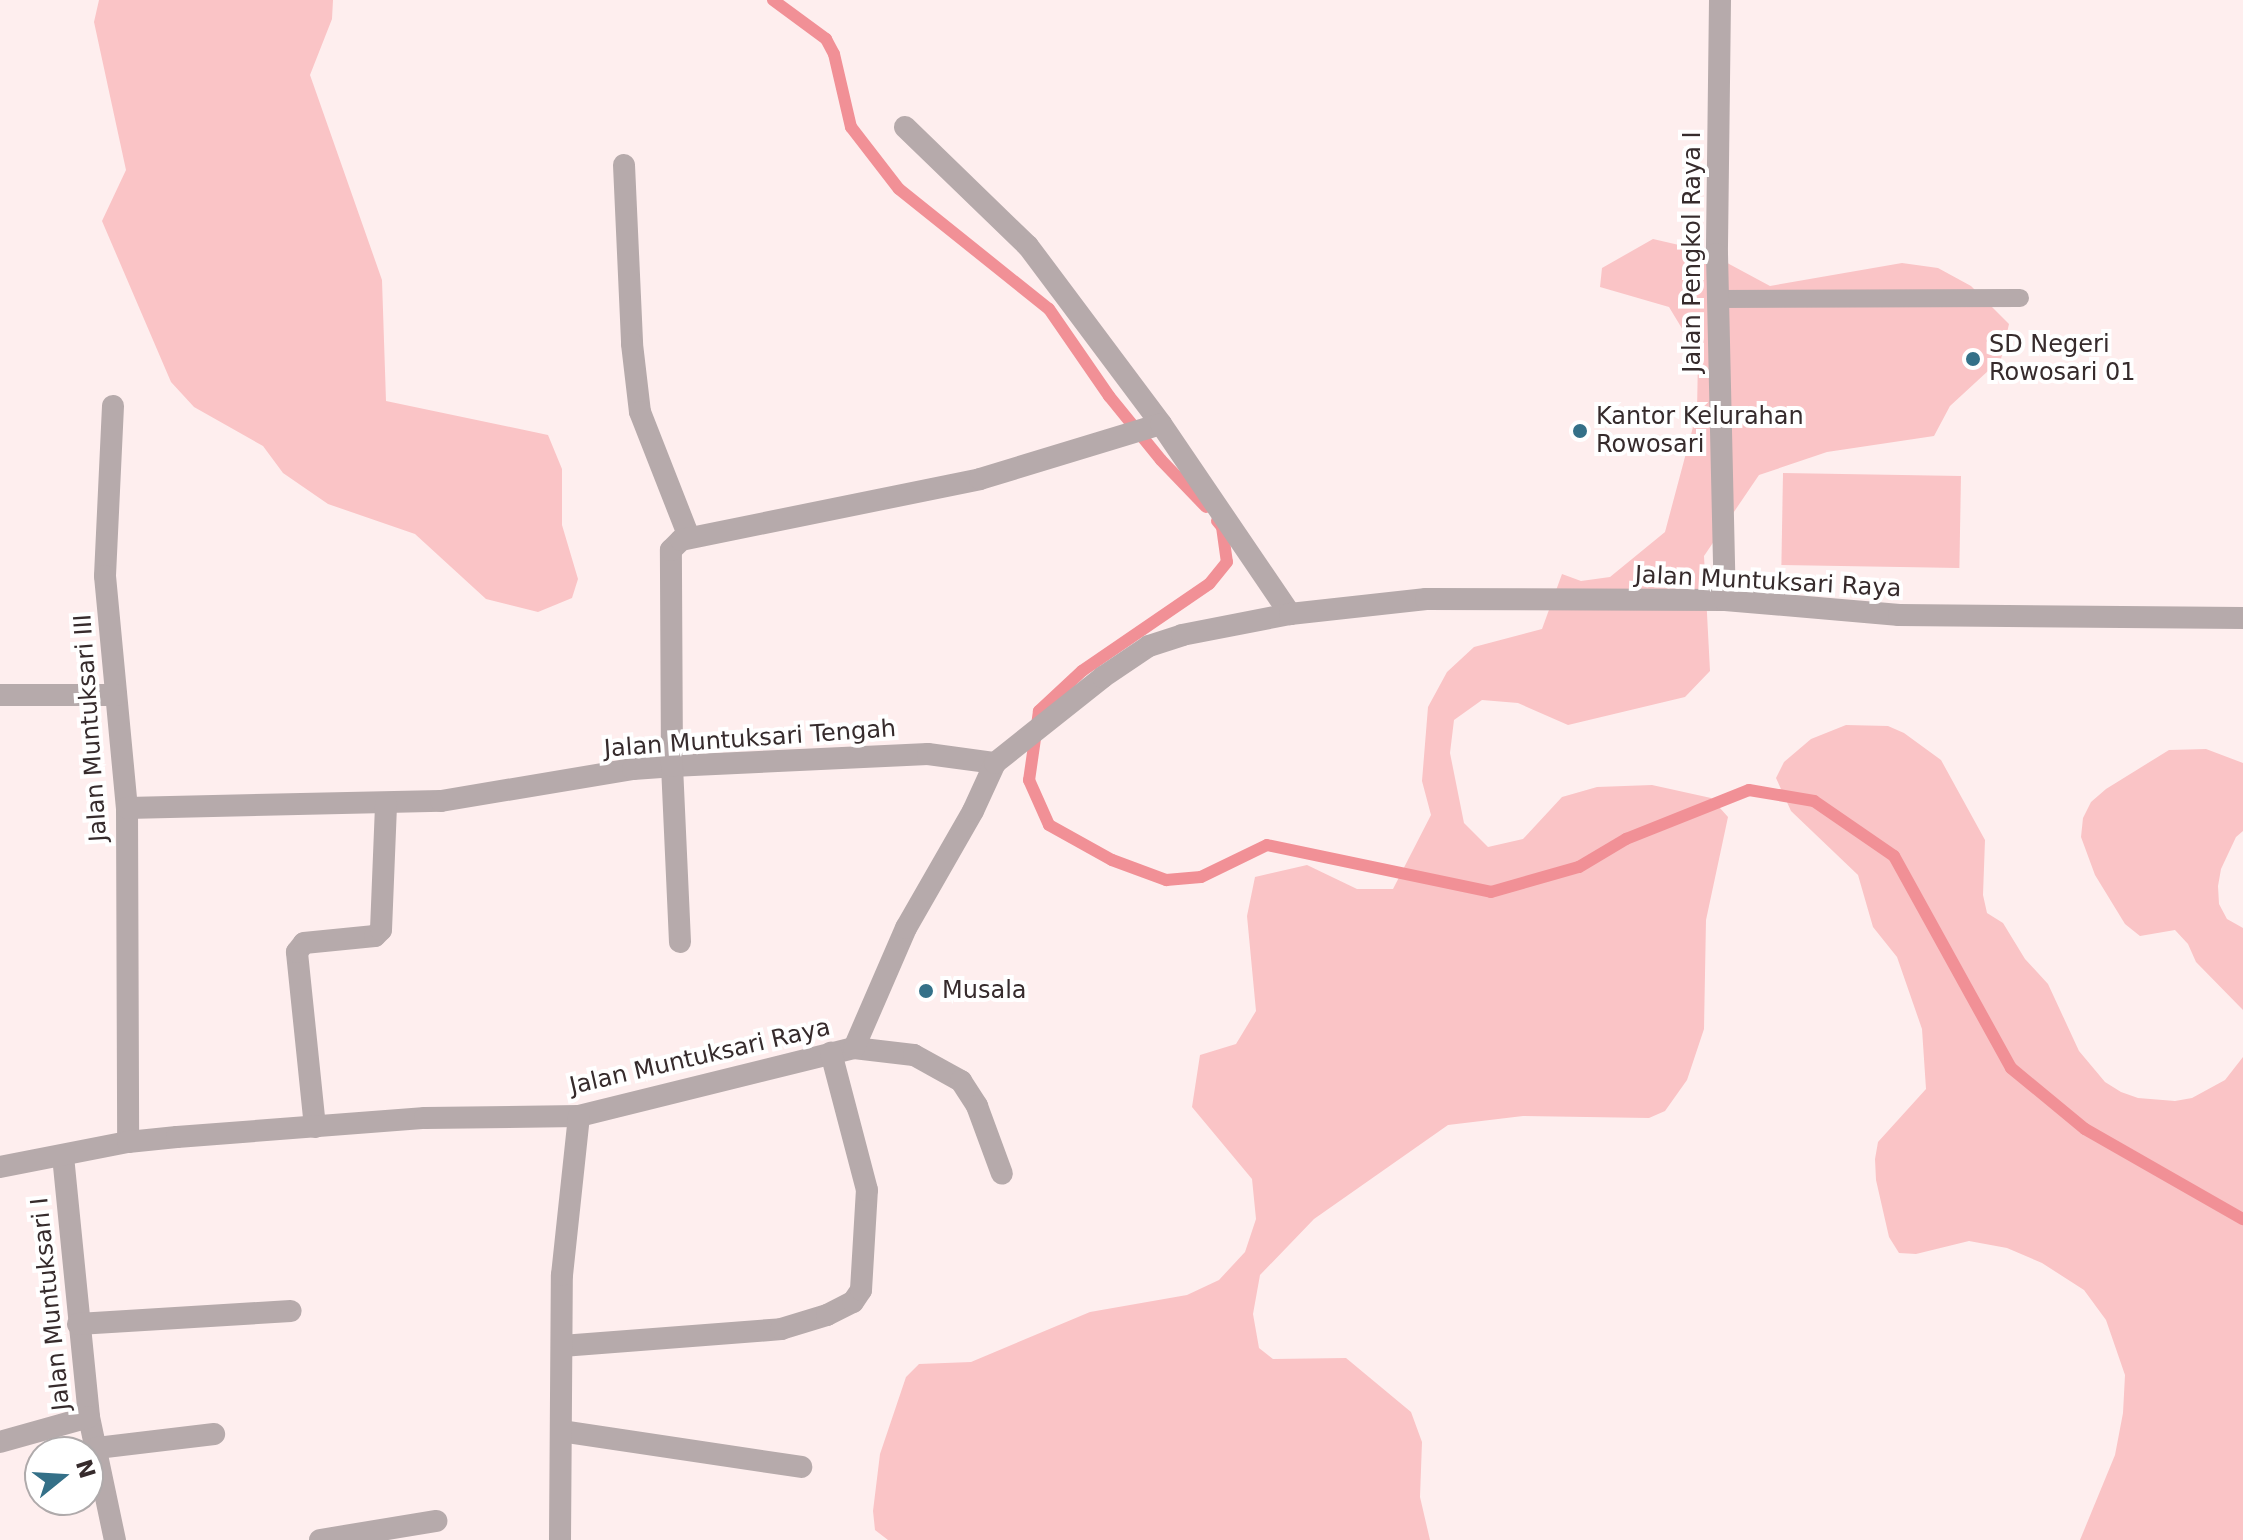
<!DOCTYPE html>
<style>
body{margin:0}
#map{position:relative;width:2243px;height:1540px;overflow:hidden;background:#feeeee;font-family:"DejaVu Sans",sans-serif}
div>[style]{position:absolute}
.green>*{inset:0;background:#fac4c6;transform-origin:0 0}
.stream>*{height:12px;margin:-6px;padding:0 6px;transform-origin:6px;border-radius:6px;background:#f19096}
.service>*{height:18px;margin:-9px;padding:0 9px;transform-origin:9px;border-radius:9px;background:#b6aaab}
.minor>*{height:22px;margin:-11px;padding:0 11px;transform-origin:11px;border-radius:11px;background:#b6aaab}
.dots>*{width:22px;height:22px;translate:-50% -50%;box-sizing:border-box;border:4px solid #fff;border-radius:50%}
span{translate:-50% -50%;white-space:nowrap;text-align:center;line-height:1.15;-webkit-text-stroke:8px #fff;paint-order:stroke}
.street-label{font-size:24px;color:#362b2c}
.poi-label{font-size:24px;color:#362b2c}
.left{translate:0 -50%;text-align:left}
.north{position:absolute;left:24px;top:1436px;width:80px;height:80px;box-sizing:border-box;background:#fff;border:2px solid #afaaab;border-radius:50%;rotate:72deg;font-size:22px;font-weight:700;line-height:32px;text-align:center;color:#362b2c}
.north::after{content:'';display:block;margin:auto;width:28px;height:36px;background:#347088;clip-path:polygon(50% 0,100% 100%,50% 72%,0 100%)}
</style>
<div id="map">
<div class="green">
<i style="clip-path:polygon(99px 0,333px 0,332px 19px,310px 75px,382px 280px,386px 401px,548px 435px,562px 469px,562px 525px,578px 579px,572px 598px,538px 612px,486px 599px,415px 534px,328px 504px,283px 473px,263px 446px,194px 407px,171px 382px,102px 221px,126px 170px,94px 22px)"></i>
<i style="clip-path:polygon(1653px 239px,1705px 251px,1770px 286px,1902px 263px,1938px 268px,1971px 286px,2009px 324px,2001px 359px,1950px 406px,1934px 436px,1827px 452px,1759px 475px,1704px 556px,1710px 671px,1685px 697px,1568px 725px,1518px 703px,1482px 700px,1454px 720px,1450px 753px,1464px 823px,1488px 847px,1523px 839px,1562px 797px,1597px 787px,1652px 785px,1711px 798px,1728px 817px,1706px 920px,1704px 1029px,1687px 1080px,1665px 1111px,1649px 1118px,1523px 1116px,1448px 1125px,1314px 1219px,1260px 1275px,1253px 1314px,1259px 1348px,1273px 1359px,1346px 1358px,1411px 1412px,1422px 1442px,1420px 1497px,1430px 1540px,888px 1540px,875px 1530px,873px 1511px,880px 1454px,906px 1377px,919px 1364px,971px 1362px,1090px 1312px,1187px 1295px,1219px 1280px,1245px 1252px,1256px 1219px,1252px 1179px,1192px 1107px,1200px 1055px,1236px 1044px,1256px 1011px,1247px 916px,1255px 877px,1307px 865px,1357px 889px,1393px 889px,1431px 815px,1422px 781px,1428px 707px,1447px 672px,1474px 647px,1542px 629px,1562px 574px,1581px 581px,1610px 577px,1665px 532px,1697px 412px,1698px 355px,1669px 307px,1600px 287px,1602px 268px)"></i>
<i style="left:1783px;top:473px;width:178px;height:92px;rotate:1deg"></i>
<i style="clip-path:polygon(1846px 725px,1888px 726px,1904px 733px,1941px 760px,1985px 840px,1983px 895px,1987px 913px,2003px 923px,2025px 959px,2048px 984px,2079px 1051px,2105px 1082px,2121px 1092px,2138px 1098px,2175px 1101px,2192px 1098px,2225px 1080px,2243px 1057px,2243px 1540px,2080px 1540px,2115px 1455px,2123px 1413px,2125px 1375px,2106px 1320px,2084px 1290px,2042px 1263px,2007px 1248px,1969px 1241px,1916px 1254px,1899px 1253px,1889px 1237px,1876px 1180px,1875px 1159px,1878px 1142px,1926px 1089px,1922px 1029px,1897px 957px,1873px 927px,1858px 875px,1791px 811px,1776px 778px,1784px 762px,1811px 739px)"></i>
<i style="clip-path:polygon(2206px 749px,2243px 763px,2243px 831px,2236px 837px,2221px 869px,2218px 886px,2219px 904px,2227px 919px,2243px 928px,2243px 1010px,2196px 962px,2188px 944px,2175px 930px,2140px 936px,2125px 924px,2095px 875px,2081px 837px,2083px 818px,2091px 802px,2106px 789px,2169px 750px)"></i>
</div>
<div class="stream">
<i style="left:773px;top:0;width:66px;rotate:36.3deg"></i>
<i style="left:826px;top:39px;width:17px;rotate:62deg"></i>
<i style="left:834px;top:54px;width:75px;rotate:76.9deg"></i>
<i style="left:851px;top:127px;width:78px;rotate:52.3deg"></i>
<i style="left:899px;top:189px;width:192px;rotate:38.7deg"></i>
<i style="left:1049px;top:309px;width:106px;rotate:55.4deg"></i>
<i style="left:1109px;top:396px;width:82px;rotate:50.9deg"></i>
<i style="left:1161px;top:460px;width:65px;rotate:46.2deg"></i>
<i style="left:1217px;top:521px;width:8px;rotate:50deg"></i>
<i style="left:1222px;top:527px;width:35px;rotate:82deg"></i>
<i style="left:1227px;top:562px;width:28px;rotate:129deg"></i>
<i style="left:1209px;top:584px;width:154px;rotate:145.6deg"></i>
<i style="left:1082px;top:671px;width:59px;rotate:137.1deg"></i>
<i style="left:1039px;top:711px;width:70px;rotate:98.2deg"></i>
<i style="left:1029px;top:780px;width:49px;rotate:66deg"></i>
<i style="left:1049px;top:825px;width:72px;rotate:29.1deg"></i>
<i style="left:1112px;top:860px;width:58px;rotate:20.3deg"></i>
<i style="left:1166px;top:880px;width:35px;rotate:-5deg"></i>
<i style="left:1201px;top:877px;width:73px;rotate:-25.9deg"></i>
<i style="left:1267px;top:845px;width:229px;rotate:11.8deg"></i>
<i style="left:1491px;top:892px;width:91px;rotate:-15.9deg"></i>
<i style="left:1579px;top:867px;width:55px;rotate:-30.8deg"></i>
<i style="left:1626px;top:839px;width:132px;rotate:-21.7deg"></i>
<i style="left:1749px;top:790px;width:66px;rotate:9.6deg"></i>
<i style="left:1814px;top:801px;width:97px;rotate:34.5deg"></i>
<i style="left:1894px;top:856px;width:242px;rotate:61.1deg"></i>
<i style="left:2011px;top:1068px;width:96px;rotate:39.5deg"></i>
<i style="left:2085px;top:1129px;width:182px;rotate:29.7deg"></i>
</div>
<div class="service">
<i style="left:1718px;top:299px;width:302px;rotate:-0.2deg"></i>
</div>
<div class="minor">
<i style="left:1720px;top:0;width:254px;rotate:90.7deg"></i>
<i style="left:1717px;top:254px;width:346px;rotate:88.7deg"></i>
<i style="left:905px;top:127px;width:171px;rotate:44.1deg"></i>
<i style="left:1028px;top:246px;width:222px;rotate:53.2deg"></i>
<i style="left:624px;top:165px;width:179px;rotate:87.4deg"></i>
<i style="left:632px;top:344px;width:68px;rotate:83.3deg"></i>
<i style="left:640px;top:412px;width:134px;rotate:68.6deg"></i>
<i style="left:113px;top:406px;width:170px;rotate:92.7deg"></i>
<i style="left:105px;top:576px;width:233px;rotate:84.6deg"></i>
<i style="left:127px;top:808px;width:334px;rotate:89.8deg"></i>
<i style="left:0;top:695px;width:116px"></i>
<i style="left:127px;top:808px;width:314px;rotate:-1.3deg"></i>
<i style="left:441px;top:801px;width:195px;rotate:-9.5deg"></i>
<i style="left:633px;top:769px;width:39px;rotate:-4deg"></i>
<i style="left:672px;top:766px;width:256px;rotate:-2.7deg"></i>
<i style="left:928px;top:754px;width:68px;rotate:7.7deg"></i>
<i style="left:680px;top:942px;width:176px;rotate:-92.6deg"></i>
<i style="left:672px;top:766px;width:216px;rotate:-90.3deg"></i>
<i style="left:671px;top:550px;width:14px;rotate:-45deg"></i>
<i style="left:681px;top:540px;width:305px;rotate:-11.5deg"></i>
<i style="left:980px;top:479px;width:189px;rotate:-16.9deg"></i>
<i style="left:1161px;top:424px;width:230px;rotate:55.8deg"></i>
<i style="left:854px;top:1048px;width:60px;rotate:6.7deg"></i>
<i style="left:914px;top:1055px;width:54px;rotate:29deg"></i>
<i style="left:961px;top:1081px;width:30px;rotate:57deg"></i>
<i style="left:977px;top:1106px;width:72px;rotate:69.8deg"></i>
<i style="left:315px;top:1127px;width:176px;rotate:-95.9deg"></i>
<i style="left:297px;top:952px;width:11px;rotate:-52deg"></i>
<i style="left:304px;top:943px;width:71px;rotate:-5.6deg"></i>
<i style="left:375px;top:936px;width:8px;rotate:-45deg"></i>
<i style="left:381px;top:930px;width:127px;rotate:-87.7deg"></i>
<i style="left:63px;top:1156px;width:262px;rotate:84.3deg"></i>
<i style="left:89px;top:1417px;width:126px;rotate:78.1deg"></i>
<i style="left:0;top:1167px;width:130px;rotate:-11.1deg"></i>
<i style="left:128px;top:1142px;width:49px;rotate:-5.8deg"></i>
<i style="left:177px;top:1137px;width:249px;rotate:-4.4deg"></i>
<i style="left:425px;top:1118px;width:154px;rotate:-0.7deg"></i>
<i style="left:579px;top:1116px;width:283px;rotate:-13.9deg"></i>
<i style="left:854px;top:1048px;width:131px;rotate:-66.6deg"></i>
<i style="left:906px;top:928px;width:135px;rotate:-60.2deg"></i>
<i style="left:973px;top:811px;width:53px;rotate:-65.4deg"></i>
<i style="left:995px;top:763px;width:138px;rotate:-38.5deg"></i>
<i style="left:1103px;top:677px;width:55px;rotate:-34deg"></i>
<i style="left:1149px;top:646px;width:35px;rotate:-18deg"></i>
<i style="left:1182px;top:635px;width:110px;rotate:-11deg"></i>
<i style="left:1290px;top:614px;width:137px;rotate:-6.3deg"></i>
<i style="left:1426px;top:599px;width:299px;rotate:0.2deg"></i>
<i style="left:1725px;top:600px;width:175px;rotate:4.9deg"></i>
<i style="left:1899px;top:615px;width:344px;rotate:0.5deg"></i>
<i style="left:78px;top:1324px;width:213px;rotate:-3.5deg"></i>
<i style="left:562px;top:1346px;width:220px;rotate:-4.4deg"></i>
<i style="left:781px;top:1329px;width:48px;rotate:-16.9deg"></i>
<i style="left:827px;top:1315px;width:29px;rotate:-27deg"></i>
<i style="left:853px;top:1302px;width:14px;rotate:-56deg"></i>
<i style="left:861px;top:1290px;width:100px;rotate:-86.6deg"></i>
<i style="left:867px;top:1190px;width:142px;rotate:-104.7deg"></i>
<i style="left:561px;top:1431px;width:243px;rotate:8.5deg"></i>
<i style="left:0;top:1442px;width:92px;rotate:-15.7deg"></i>
<i style="left:97px;top:1448px;width:118px;rotate:-6.8deg"></i>
<i style="left:320px;top:1540px;width:118px;rotate:-9.3deg"></i>
<i style="left:560px;top:1540px;width:265px;rotate:-89.6deg"></i>
<i style="left:562px;top:1275px;width:160px;rotate:-83.9deg"></i>
</div>
<div class="dots">
<i style="left:1973px;top:359px;background:#347088"></i>
<i style="left:1580px;top:431px;background:#347088"></i>
<i style="left:926px;top:991px;background:#347088"></i>
</div>
<div class="street-label">
<span style="left:1693px;top:252px;rotate:-90deg">Jalan Pengkol Raya I</span>
<span style="left:1768px;top:582px;rotate:3deg">Jalan Muntuksari Raya</span>
<span style="left:91px;top:728px;rotate:-94deg">Jalan Muntuksari III</span>
<span style="left:750px;top:739px;rotate:-4deg">Jalan Muntuksari Tengah</span>
<span style="left:700px;top:1057px;rotate:-13deg">Jalan Muntuksari Raya</span>
<span style="left:51px;top:1304px;rotate:-96deg">Jalan Muntuksari I</span>
</div>
<div class="poi-label">
<span class="left" style="left:1989px;top:359px">SD Negeri<br>Rowosari 01</span>
<span class="left" style="left:1596px;top:431px">Kantor Kelurahan<br>Rowosari</span>
<span class="left" style="left:942px;top:991px">Musala</span>
</div>
<div class="north">N</div>
</div>
